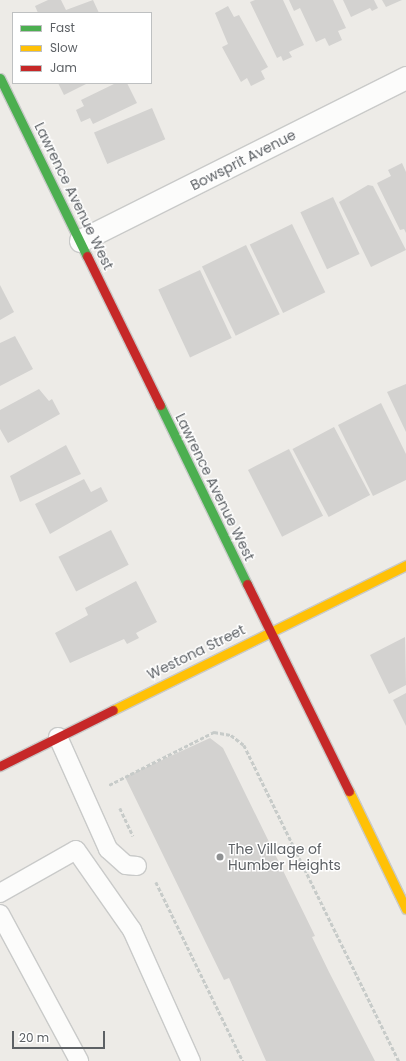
<!DOCTYPE html>
<style>
body{margin:0}
#map{position:relative;width:406px;height:1061px;overflow:hidden;background:#edebe7;font-family:Poppins,sans-serif}
div>[style]{position:absolute}
.building>*{inset:0;background:#d3d2d0;transform-origin:0 0}
.path>*{height:2.5px;margin-top:-1.25px;transform-origin:0;background:repeating-linear-gradient(90deg,#c7cbc9 0 4px,transparent 0 6px)}
.roads{filter:drop-shadow(1px 0 #c9cac9) drop-shadow(-1px 0 #c9cac9) drop-shadow(0 1px #c9cac9) drop-shadow(0 -1px #c9cac9)}
.lane>*{height:18px;margin:-9px;padding:0 9px;transform-origin:9px;border-radius:9px;background:#fcfcfb}
.street>*{height:22px;margin:-11px;padding:0 11px;transform-origin:11px;border-radius:11px;background:#fcfcfb}
.fast>*{height:9px;margin:-4.5px;padding:0 4.5px;transform-origin:4.5px;border-radius:4.5px;background:#4caf50}
.slow>*{height:9px;margin:-4.5px;padding:0 4.5px;transform-origin:4.5px;border-radius:4.5px;background:#ffc107}
.jam>*{height:9px;margin:-4.5px;padding:0 4.5px;transform-origin:4.5px;border-radius:4.5px;background:#c62828}
.dots>*{width:11px;height:11px;translate:-50% -50%;box-sizing:border-box;border:2px solid #fff;border-radius:50%}
span{translate:-50% -50%;white-space:nowrap;text-align:center;line-height:1.15;-webkit-text-stroke:3px #fff;paint-order:stroke}
.street-label{font-size:14px;color:#5d6165}
.poi-label{font-size:14px;color:#5d6165}
.left{translate:0 -50%;text-align:left}
.legend{position:absolute;left:12px;top:12px;width:140px;height:72px;box-sizing:border-box;background:#fff;border:1px solid #bec0c1;margin:0;padding:5px 7px;list-style:none;font-size:12px;color:#5d6165}
.legend li{display:flex;align-items:center;gap:8px;height:20px}
.legend b{width:20px;border:1px solid #bec0c1}
.scale{position:absolute;left:12px;top:1031px;width:93px;height:18px;box-sizing:border-box;border:2px solid #5d6165;border-top:0;padding-left:5px;font-size:12px;line-height:14px;white-space:nowrap;color:#5d6165;-webkit-text-stroke:3px #fff;paint-order:stroke}
</style>
<div id="map">
<div class="building">
<i style="clip-path:polygon(48px 0,61px 0,66px 10px,93px 0,99px 13px,38px 13px,35px 6px)"></i>
<i style="clip-path:polygon(255px 0,283px 0,304px 45px,289px 52px,292px 57px,283px 61px,281px 56px,277px 58px,250px 2px)"></i>
<i style="clip-path:polygon(289px 0,333px 0,346px 28px,338px 31px,342px 40px,329px 46px,325px 38px,316px 42px,300px 8px,294px 11px)"></i>
<i style="clip-path:polygon(343px 0,374px 0,378px 8px,372px 11px,370px 8px,351px 17px)"></i>
<i style="clip-path:polygon(382px 0,402px 0,386px 7px)"></i>
<i style="clip-path:polygon(228px 6px,234px 17px,239px 15px,268px 67px,261px 71px,265px 79px,251px 86px,247px 78px,241px 82px,222px 47px,228px 44px,215px 13px)"></i>
<i style="clip-path:polygon(58px 83px,88px 83px,64px 95px)"></i>
<i style="clip-path:polygon(116px 83px,127px 83px,137px 103px,93px 124px,90px 118px,81px 122px,76px 110px,84px 106px,81px 100px)"></i>
<i style="left:152px;top:108px;width:34px;height:63px;rotate:67deg"></i>
<i style="clip-path:polygon(402px 163px,406px 172px,406px 233px,404px 229px,400px 230px,377px 183px,391px 176px,388px 170px)"></i>
<i style="clip-path:polygon(368px 185px,373px 186px,406px 250px,371px 267px,339px 202px)"></i>
<i style="left:333px;top:197px;width:63px;height:36px;rotate:65deg"></i>
<i style="left:292px;top:224px;width:76px;height:47px;rotate:64deg"></i>
<i style="left:246px;top:245px;width:77px;height:49px;rotate:64deg"></i>
<i style="left:200px;top:270px;width:75px;height:46px;rotate:65deg"></i>
<i style="clip-path:polygon(0 285px,14px 312px,0 320px)"></i>
<i style="clip-path:polygon(15px 336px,33px 369px,0 386px,0 343px)"></i>
<i style="clip-path:polygon(406px 384px,406px 432px,387px 392px)"></i>
<i style="clip-path:polygon(39px 389px,49px 401px,52px 399px,60px 414px,8px 443px,0 429px,0 410px)"></i>
<i style="clip-path:polygon(381px 403px,406px 454px,406px 480px,373px 496px,338px 425px)"></i>
<i style="left:334px;top:427px;width:77px;height:47px;rotate:62deg"></i>
<i style="clip-path:polygon(66px 445px,81px 474px,20px 502px,10px 476px)"></i>
<i style="left:289px;top:449px;width:75px;height:46px;rotate:63deg"></i>
<i style="clip-path:polygon(84px 479px,91px 492px,101px 487px,108px 501px,50px 534px,35px 504px)"></i>
<i style="left:111px;top:530px;width:39px;height:59px;rotate:63deg"></i>
<i style="clip-path:polygon(136px 581px,157px 622px,136px 633px,139px 638px,127px 644px,124px 639px,70px 663px,55px 633px,88px 615px,85px 608px)"></i>
<i style="clip-path:polygon(405px 637px,406px 685px,389px 694px,370px 655px)"></i>
<i style="clip-path:polygon(406px 693px,406px 726px,393px 700px)"></i>
<i style="clip-path:polygon(210px 738px,223px 748px,315px 936px,312px 937px,329px 972px,375px 1061px,266px 1061px,229px 978px,224px 980px,125px 777px)"></i>
</div>
<div class="path">
<i style="left:109px;top:785px;width:118px;rotate:-26.8deg"></i>
<i style="left:214px;top:732px;width:17px;rotate:10deg"></i>
<i style="left:231px;top:735px;width:16px;rotate:38deg"></i>
<i style="left:244px;top:745px;width:352px;rotate:63.9deg"></i>
<i style="left:120px;top:808px;width:31px;rotate:65deg"></i>
<i style="left:156px;top:882px;width:199px;rotate:64.1deg"></i>
</div>
<div class="roads">
<div class="lane">
<i style="left:58px;top:737px;width:123px;rotate:65.9deg"></i>
<i style="left:108px;top:849px;width:24px;rotate:42deg"></i>
<i style="left:126px;top:865px;width:11px;rotate:5deg"></i>
<i style="left:0;top:893px;width:87px;rotate:-29.5deg"></i>
<i style="left:76px;top:850px;width:98px;rotate:55deg"></i>
<i style="left:132px;top:930px;width:144px;rotate:65.8deg"></i>
<i style="left:0;top:914px;width:167px;rotate:61.7deg"></i>
</div>
<div class="street">
<i style="left:81px;top:241px;width:364px;rotate:-26.6deg"></i>
</div>
<div class="fast">
<i style="left:0;top:78px;width:198px;rotate:64deg"></i>
<i style="left:160px;top:405px;width:199px;rotate:64.1deg"></i>
</div>
<div class="slow">
<i style="left:113px;top:710px;width:327px;rotate:-26.3deg"></i>
<i style="left:349px;top:791px;width:131px;rotate:64.2deg"></i>
</div>
<div class="jam">
<i style="left:87px;top:256px;width:166px;rotate:63.9deg"></i>
<i style="left:247px;top:584px;width:231px;rotate:63.8deg"></i>
<i style="left:0;top:766px;width:126px;rotate:-26.4deg"></i>
</div>
</div>
<div class="dots">
<i style="left:220px;top:857px;background:#8f9192"></i>
</div>
<div class="street-label">
<span style="left:243px;top:160px;rotate:-27deg">Bowsprit Avenue</span>
<span style="left:74px;top:196px;rotate:64deg">Lawrence Avenue West</span>
<span style="left:215px;top:487px;rotate:64deg">Lawrence Avenue West</span>
<span style="left:196px;top:652px;rotate:-26deg">Westona Street</span>
</div>
<div class="poi-label">
<span class="left" style="left:228px;top:857px">The Village of<br>Humber Heights</span>
</div>
<ul class="legend">
<li><b style="height:5px;background:#4caf50"></b>Fast</li>
<li><b style="height:5px;background:#ffc107"></b>Slow</li>
<li><b style="height:5px;background:#c62828"></b>Jam</li>
</ul>
<div class="scale">20 m</div>
</div>
